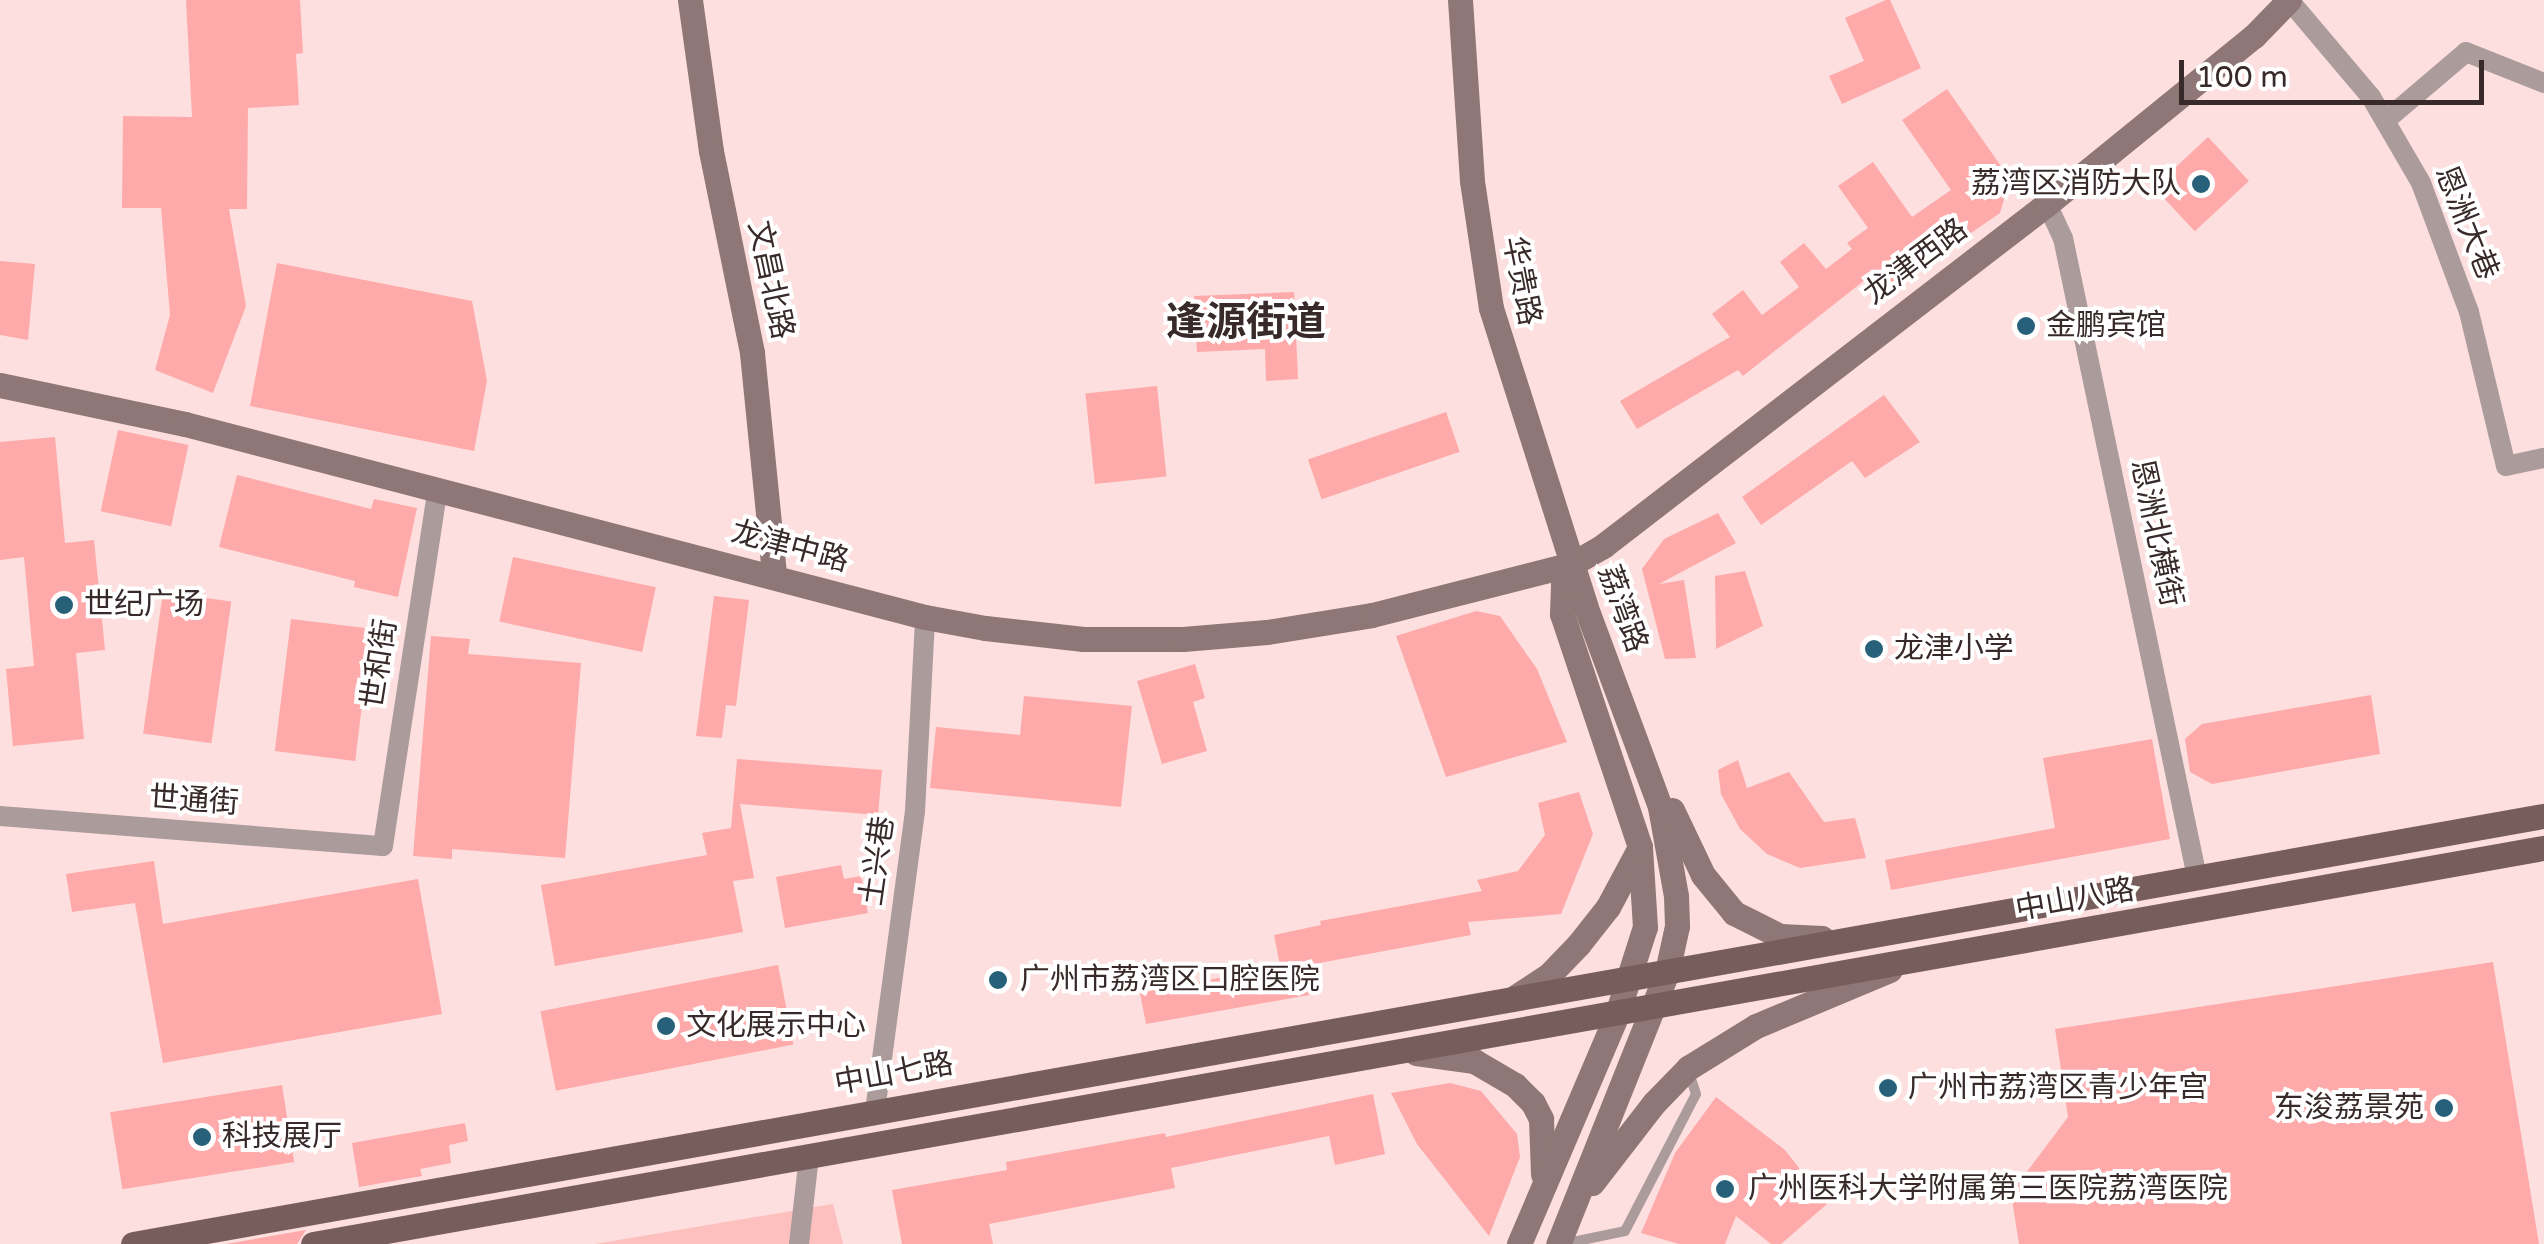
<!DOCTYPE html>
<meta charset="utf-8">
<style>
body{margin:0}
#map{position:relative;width:2544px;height:1244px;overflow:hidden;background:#fcdfde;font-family:"Varela Round","Noto Sans SC",sans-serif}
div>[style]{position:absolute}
.green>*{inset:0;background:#fec0bf}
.building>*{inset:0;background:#feaaaa;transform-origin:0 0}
.lane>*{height:10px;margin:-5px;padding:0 5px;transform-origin:5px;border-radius:5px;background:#ab9b9b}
.street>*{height:20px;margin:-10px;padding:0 10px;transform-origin:10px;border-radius:10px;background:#ab9b9b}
.secondary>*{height:25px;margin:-12.5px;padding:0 12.5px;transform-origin:12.5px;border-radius:12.5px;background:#8e7776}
.primary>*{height:25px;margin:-12.5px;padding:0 12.5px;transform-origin:12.5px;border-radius:12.5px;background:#785d5d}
.dots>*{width:28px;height:28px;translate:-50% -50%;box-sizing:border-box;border:5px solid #fff;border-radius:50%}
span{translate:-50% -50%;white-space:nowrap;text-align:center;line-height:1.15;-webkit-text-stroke:8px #fff;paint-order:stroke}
.poi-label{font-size:30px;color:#382a2a}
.right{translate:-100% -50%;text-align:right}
.left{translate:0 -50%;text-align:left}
.street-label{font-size:30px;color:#382a2a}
.district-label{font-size:40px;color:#382a2a;font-weight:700}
.scale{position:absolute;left:2179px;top:60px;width:305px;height:45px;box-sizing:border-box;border:5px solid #382a2a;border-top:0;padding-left:12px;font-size:30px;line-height:35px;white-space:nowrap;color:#382a2a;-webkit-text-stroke:8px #fff;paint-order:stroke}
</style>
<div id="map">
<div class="green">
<i style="clip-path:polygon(833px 1204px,843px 1244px,595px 1244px)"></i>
</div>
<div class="building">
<i style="clip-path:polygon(186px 0,300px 0,303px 53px,296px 54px,299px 105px,248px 108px,247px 209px,229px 209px,246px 306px,213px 393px,155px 370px,170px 315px,161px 208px,122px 208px,123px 116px,192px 117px)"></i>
<i style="clip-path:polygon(1886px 0,1890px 0,1921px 68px,1842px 104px,1829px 76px,1864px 61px,1845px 18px)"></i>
<i style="clip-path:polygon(1947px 89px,2010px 179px,2000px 213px,1883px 294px,1870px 276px,1743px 376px,1738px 370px,1637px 429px,1620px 401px,1730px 337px,1712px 314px,1743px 290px,1762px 315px,1799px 287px,1780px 262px,1804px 243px,1826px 269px,1852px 249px,1847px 243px,1868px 228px,1838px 186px,1873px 162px,1912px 217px,1951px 190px,1902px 120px)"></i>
<i style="left:2208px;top:137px;width:60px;height:74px;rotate:47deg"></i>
<i style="clip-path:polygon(0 261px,35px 264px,28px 340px,0 335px)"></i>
<i style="clip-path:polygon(277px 263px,472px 301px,487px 381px,474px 451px,250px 406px)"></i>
<i style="clip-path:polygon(1294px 292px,1298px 379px,1266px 381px,1265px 349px,1197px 352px,1194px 296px)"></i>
<i style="left:1157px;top:386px;width:91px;height:72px;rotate:84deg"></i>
<i style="clip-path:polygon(1884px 395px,1920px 442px,1865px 478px,1852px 461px,1761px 525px,1742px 497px)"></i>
<i style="left:1446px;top:412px;width:42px;height:146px;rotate:71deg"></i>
<i style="left:118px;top:430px;width:72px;height:83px;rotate:12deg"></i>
<i style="clip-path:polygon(55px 437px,65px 543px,94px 540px,105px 650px,76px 653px,84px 739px,13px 746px,6px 669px,34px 666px,24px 557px,0 560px,0 442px)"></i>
<i style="clip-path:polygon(237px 475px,371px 509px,374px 499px,417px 508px,398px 597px,354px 587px,355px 581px,219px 547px)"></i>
<i style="clip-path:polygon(1718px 513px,1736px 543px,1659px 584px,1684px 580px,1696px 658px,1665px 659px,1642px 569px,1664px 539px)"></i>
<i style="left:513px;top:557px;width:146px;height:66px;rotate:12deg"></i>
<i style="clip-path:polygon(1745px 571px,1763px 626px,1716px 649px,1715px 576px)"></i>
<i style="left:163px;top:592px;width:69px;height:143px;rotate:8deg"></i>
<i style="clip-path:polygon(714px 596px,749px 600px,736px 706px,726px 705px,722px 738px,696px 736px)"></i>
<i style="clip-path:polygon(1476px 611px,1500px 616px,1537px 669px,1567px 742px,1446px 777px,1396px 636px)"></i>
<i style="left:291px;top:619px;width:81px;height:133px;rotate:7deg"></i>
<i style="clip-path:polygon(431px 636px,470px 639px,468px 654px,581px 663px,565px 858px,452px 849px,452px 859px,413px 856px)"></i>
<i style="clip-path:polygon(1195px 664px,1205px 698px,1193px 702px,1207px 751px,1162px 764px,1137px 681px)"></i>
<i style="clip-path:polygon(2371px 695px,2380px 754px,2212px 784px,2190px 772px,2185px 739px,2202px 724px)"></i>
<i style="clip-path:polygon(1024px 696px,1132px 706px,1121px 807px,930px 788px,936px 727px,1020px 735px)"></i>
<i style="clip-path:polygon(2152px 739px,2170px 839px,1891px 890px,1885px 860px,2055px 828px,2043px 758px)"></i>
<i style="clip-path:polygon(737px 759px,882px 770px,878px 815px,740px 804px,754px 878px,733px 881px,743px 932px,555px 966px,541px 885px,707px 855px,702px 833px,731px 828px)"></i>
<i style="clip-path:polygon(1738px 760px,1747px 788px,1789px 772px,1824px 822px,1855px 818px,1866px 858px,1800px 868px,1767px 854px,1740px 829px,1721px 794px,1718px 770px)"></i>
<i style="clip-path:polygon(1579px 792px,1593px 834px,1561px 914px,1468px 922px,1471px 935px,1303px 966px,1309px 995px,1146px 1024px,1140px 993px,1229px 976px,1231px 986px,1282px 976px,1274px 935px,1321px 925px,1320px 921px,1482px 891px,1477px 880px,1518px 871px,1545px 835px,1538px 803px)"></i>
<i style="clip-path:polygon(154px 861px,163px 924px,418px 879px,442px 1014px,163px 1063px,135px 903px,72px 912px,66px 874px)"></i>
<i style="clip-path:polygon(841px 865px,844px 879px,861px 876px,868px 913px,785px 928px,776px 877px)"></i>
<i style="clip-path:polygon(2493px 962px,2539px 1244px,2019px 1244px,2011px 1193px,2068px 1117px,2055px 1029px)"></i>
<i style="left:778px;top:965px;width:81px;height:242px;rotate:79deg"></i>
<i style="clip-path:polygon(1450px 1083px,1481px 1091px,1517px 1134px,1520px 1157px,1489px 1236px,1417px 1144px,1391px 1093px)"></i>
<i style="left:282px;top:1085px;width:78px;height:174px;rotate:81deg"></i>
<i style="clip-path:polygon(1373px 1094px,1385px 1154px,1335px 1165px,1329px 1136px,1171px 1168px,1175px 1188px,989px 1224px,993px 1244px,902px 1244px,892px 1190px,1007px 1170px,1006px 1162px,1165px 1133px,1166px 1137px)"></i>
<i style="clip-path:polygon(1716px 1097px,1785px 1150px,1827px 1204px,1781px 1244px,1771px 1244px,1736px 1216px,1725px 1244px,1679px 1244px,1641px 1233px,1675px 1153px)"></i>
<i style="clip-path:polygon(465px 1123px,468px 1141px,449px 1145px,451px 1163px,420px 1169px,422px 1176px,359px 1187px,352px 1143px)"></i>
<i style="clip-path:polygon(306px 1230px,297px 1244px,226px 1244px)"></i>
</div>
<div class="lane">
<i style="left:1563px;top:1244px;width:63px;rotate:-11.8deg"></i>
<i style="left:1625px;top:1231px;width:154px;rotate:-62.6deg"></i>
<i style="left:1696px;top:1094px;width:25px;rotate:-108deg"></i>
</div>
<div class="street">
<i style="left:2289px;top:0;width:127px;rotate:49.8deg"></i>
<i style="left:2371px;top:97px;width:99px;rotate:59.8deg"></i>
<i style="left:2421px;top:183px;width:138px;rotate:69.6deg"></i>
<i style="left:2469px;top:312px;width:158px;rotate:76.5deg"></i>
<i style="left:2506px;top:466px;width:39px;rotate:-12deg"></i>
<i style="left:2385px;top:121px;width:106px;rotate:-40.4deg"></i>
<i style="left:2466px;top:52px;width:84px;rotate:21.7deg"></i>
<i style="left:2047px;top:204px;width:38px;rotate:65deg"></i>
<i style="left:2063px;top:238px;width:653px;rotate:78.16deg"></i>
<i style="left:0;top:816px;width:384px;rotate:4.5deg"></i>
<i style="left:383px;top:846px;width:358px;rotate:-81.3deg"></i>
<i style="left:875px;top:1111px;width:303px;rotate:-82.4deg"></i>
<i style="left:915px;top:811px;width:194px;rotate:-87deg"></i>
<i style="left:799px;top:1244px;width:89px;rotate:-83.5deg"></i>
</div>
<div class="secondary">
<i style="left:690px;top:0;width:152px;rotate:82.1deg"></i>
<i style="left:711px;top:151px;width:206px;rotate:78.5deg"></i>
<i style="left:752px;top:353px;width:223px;rotate:84.3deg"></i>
<i style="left:1460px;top:0;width:181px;rotate:86.2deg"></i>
<i style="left:1472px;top:181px;width:128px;rotate:81.5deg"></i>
<i style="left:1491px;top:308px;width:312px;rotate:72.4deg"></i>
<i style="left:1585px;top:605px;width:215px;rotate:69.6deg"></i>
<i style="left:1660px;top:807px;width:90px;rotate:79.8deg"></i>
<i style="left:1676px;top:896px;width:30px;rotate:88deg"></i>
<i style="left:1677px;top:926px;width:47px;rotate:102.3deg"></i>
<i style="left:1667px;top:972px;width:293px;rotate:111.8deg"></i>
<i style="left:0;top:385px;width:189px;rotate:11.9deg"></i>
<i style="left:185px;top:424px;width:765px;rotate:14.62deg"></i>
<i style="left:925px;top:617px;width:61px;rotate:10.4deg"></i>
<i style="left:985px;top:628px;width:99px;rotate:6.4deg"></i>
<i style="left:1083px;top:639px;width:100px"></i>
<i style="left:1183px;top:639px;width:84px;rotate:-4.8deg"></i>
<i style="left:1267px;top:632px;width:106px;rotate:-9.2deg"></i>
<i style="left:1372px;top:615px;width:206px;rotate:-14.3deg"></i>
<i style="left:1572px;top:564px;width:36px;rotate:-30deg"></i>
<i style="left:1603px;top:546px;width:560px;rotate:-37.61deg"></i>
<i style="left:2047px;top:204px;width:267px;rotate:-39.1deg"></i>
<i style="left:2254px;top:36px;width:50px;rotate:-45.8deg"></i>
<i style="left:1672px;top:810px;width:72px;rotate:64.5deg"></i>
<i style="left:1703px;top:875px;width:49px;rotate:50.8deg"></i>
<i style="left:1734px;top:913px;width:51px;rotate:26.6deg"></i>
<i style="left:1780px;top:936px;width:42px;rotate:2.7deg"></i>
<i style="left:1514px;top:998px;width:42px;rotate:-33.3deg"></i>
<i style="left:1549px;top:975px;width:42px;rotate:-46deg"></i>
<i style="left:1578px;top:945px;width:48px;rotate:-51.7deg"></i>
<i style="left:1608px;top:907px;width:68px;rotate:-61.9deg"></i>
<i style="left:1416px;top:1053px;width:59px;rotate:7.9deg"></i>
<i style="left:1474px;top:1061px;width:48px;rotate:30.3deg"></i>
<i style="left:1515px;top:1085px;width:25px;rotate:45deg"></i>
<i style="left:1533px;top:1103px;width:18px;rotate:63deg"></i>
<i style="left:1541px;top:1119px;width:55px;rotate:87.9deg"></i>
<i style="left:1592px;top:1183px;width:101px;rotate:-52.2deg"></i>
<i style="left:1654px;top:1103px;width:49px;rotate:-45.8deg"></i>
<i style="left:1688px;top:1068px;width:80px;rotate:-31.7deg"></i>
<i style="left:1756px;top:1026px;width:145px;rotate:-22.7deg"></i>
<i style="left:1519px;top:1244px;width:250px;rotate:-66.9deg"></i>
<i style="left:1617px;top:1014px;width:91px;rotate:-72.2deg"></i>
<i style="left:1645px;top:927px;width:80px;rotate:-93.6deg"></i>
<i style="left:1640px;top:847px;width:246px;rotate:-108.5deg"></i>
<i style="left:1562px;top:614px;width:31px;rotate:-88deg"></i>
<i style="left:1563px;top:583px;width:21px;rotate:-65deg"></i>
</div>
<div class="primary">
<i style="left:133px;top:1244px;width:2449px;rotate:-10.07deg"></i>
<i style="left:313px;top:1244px;width:2266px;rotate:-10.07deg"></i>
</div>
<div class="dots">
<i style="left:2201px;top:184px;background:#266079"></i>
<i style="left:2026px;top:326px;background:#266079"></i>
<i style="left:64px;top:605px;background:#266079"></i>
<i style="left:1874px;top:649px;background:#266079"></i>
<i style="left:998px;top:980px;background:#266079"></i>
<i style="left:666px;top:1026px;background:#266079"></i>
<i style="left:1888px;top:1088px;background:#266079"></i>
<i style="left:2444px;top:1108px;background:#266079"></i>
<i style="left:202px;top:1137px;background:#266079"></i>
<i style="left:1725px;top:1189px;background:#266079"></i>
</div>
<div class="poi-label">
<span class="right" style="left:2181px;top:184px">荔湾区消防大队</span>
<span class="left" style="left:2046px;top:326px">金鹏宾馆</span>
<span class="left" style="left:84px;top:605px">世纪广场</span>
<span class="left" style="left:1894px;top:649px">龙津小学</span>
<span class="left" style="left:1020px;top:980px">广州市荔湾区口腔医院</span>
<span class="left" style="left:686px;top:1026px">文化展示中心</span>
<span class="left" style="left:1908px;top:1088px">广州市荔湾区青少年宫</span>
<span class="right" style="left:2424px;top:1108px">东浚荔景苑</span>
<span class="left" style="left:222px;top:1137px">科技展厅</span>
<span class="left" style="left:1748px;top:1189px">广州医科大学附属第三医院荔湾医院</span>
</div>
<div class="street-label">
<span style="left:2466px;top:223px;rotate:68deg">恩洲大巷</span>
<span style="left:1916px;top:262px;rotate:-37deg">龙津西路</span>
<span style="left:770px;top:280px;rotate:78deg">文昌北路</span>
<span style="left:1521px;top:281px;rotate:79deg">华贵路</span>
<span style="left:2156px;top:533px;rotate:78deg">恩洲北横街</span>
<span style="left:790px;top:547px;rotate:15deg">龙津中路</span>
<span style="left:1622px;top:609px;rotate:70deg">荔湾路</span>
<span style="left:380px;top:664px;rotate:-81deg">世和街</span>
<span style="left:194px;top:801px;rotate:4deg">世通街</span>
<span style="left:878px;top:861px;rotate:-82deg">土兴巷</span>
<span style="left:2075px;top:900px;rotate:-10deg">中山八路</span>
<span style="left:894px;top:1074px;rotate:-10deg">中山七路</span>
</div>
<div class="district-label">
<span style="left:1246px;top:322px">逢源街道</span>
</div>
<div class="scale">100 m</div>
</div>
